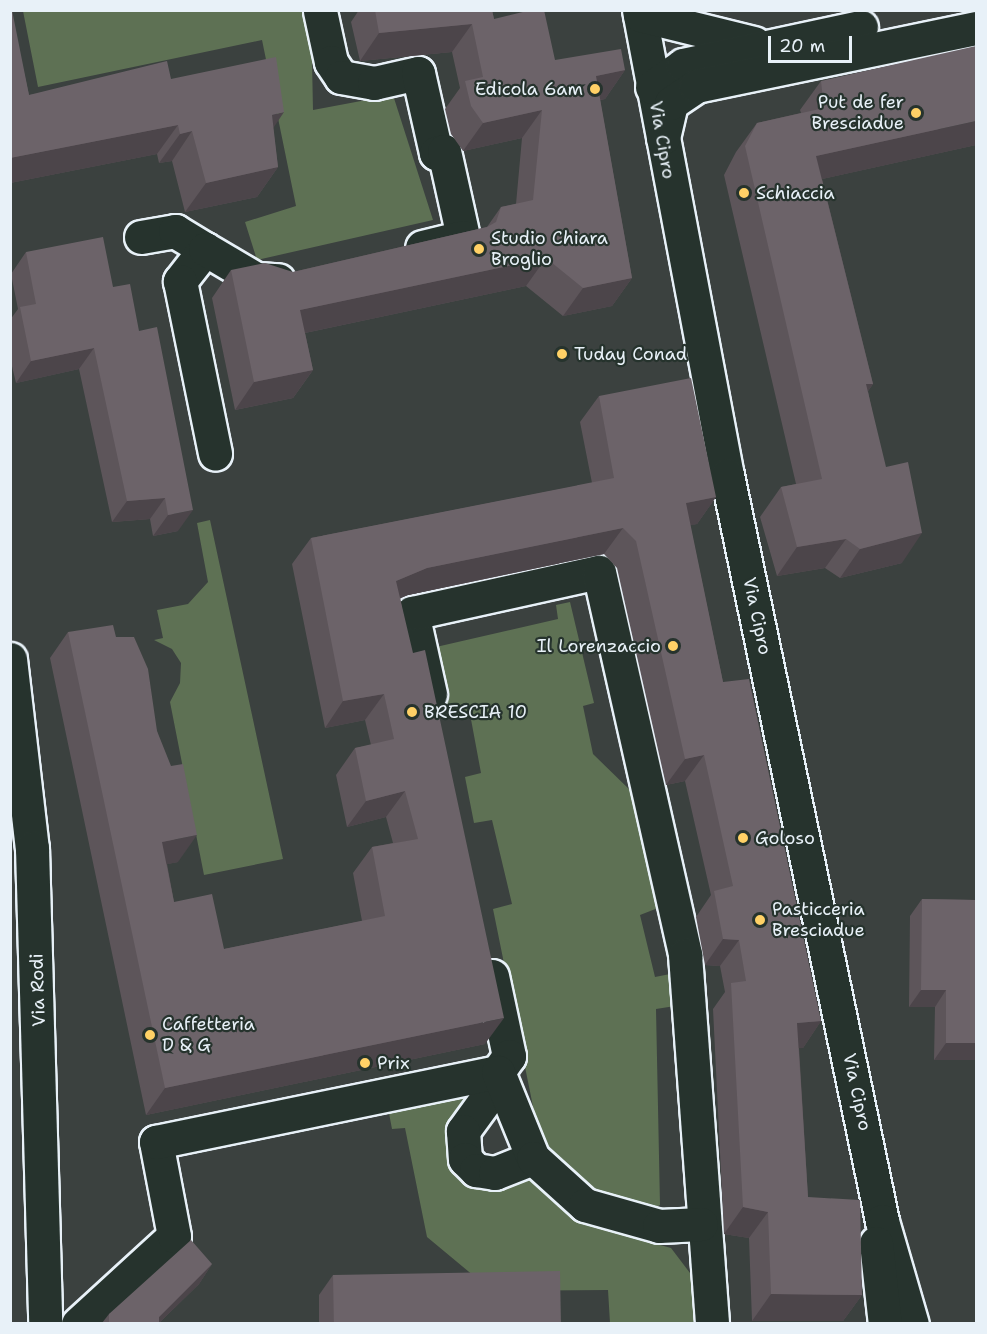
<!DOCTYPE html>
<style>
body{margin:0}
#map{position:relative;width:987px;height:1334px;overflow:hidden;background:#3b413f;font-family:"Shantell Sans",sans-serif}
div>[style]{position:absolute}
.green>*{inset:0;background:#5e7154}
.roads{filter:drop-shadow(2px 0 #e8f1f8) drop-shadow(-2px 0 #e8f1f8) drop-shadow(0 2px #e8f1f8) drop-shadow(0 -2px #e8f1f8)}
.minor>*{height:33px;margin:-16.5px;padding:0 16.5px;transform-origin:16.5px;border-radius:16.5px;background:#26332d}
.wall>*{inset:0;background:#5d555a}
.shaded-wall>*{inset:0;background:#4c454a}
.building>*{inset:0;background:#6c6369;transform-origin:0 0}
.dots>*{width:16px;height:16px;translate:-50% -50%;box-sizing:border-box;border:3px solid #26332d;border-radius:50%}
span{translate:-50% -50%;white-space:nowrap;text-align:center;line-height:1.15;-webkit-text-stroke:4.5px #26332d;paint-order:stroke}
.poi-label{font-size:18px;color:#e8f1f8}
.right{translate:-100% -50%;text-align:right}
.left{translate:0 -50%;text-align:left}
.street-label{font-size:18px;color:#e8f1f8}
.frame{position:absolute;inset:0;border:12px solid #e8f1f8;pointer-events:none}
.scale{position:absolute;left:768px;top:36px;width:84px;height:27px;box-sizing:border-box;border:3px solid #e8f1f8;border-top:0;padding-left:8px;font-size:18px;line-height:21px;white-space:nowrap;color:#e8f1f8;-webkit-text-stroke:4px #26332d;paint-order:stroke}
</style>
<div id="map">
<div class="green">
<i style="clip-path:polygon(23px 11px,311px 11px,313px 110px,393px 95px,433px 220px,257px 260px,245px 222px,296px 206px,262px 40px,38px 87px)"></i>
<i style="clip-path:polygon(210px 520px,283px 859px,204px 875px,170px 702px,180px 683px,181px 663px,172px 649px,154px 640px,163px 638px,157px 610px,188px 604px,208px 582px,197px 523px)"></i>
<i style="clip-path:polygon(570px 602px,594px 703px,583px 706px,593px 754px,633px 793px,658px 908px,640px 915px,655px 977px,670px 974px,675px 1006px,656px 1009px,660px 1205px,654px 1208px,594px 1193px,555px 1162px,539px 1136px,493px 909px,512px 904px,492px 820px,474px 823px,465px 777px,481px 773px,470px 714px,449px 717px,436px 647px,558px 619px,556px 605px)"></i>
<i style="clip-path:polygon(467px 1094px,474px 1096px,448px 1144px,523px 1174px,561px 1209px,592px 1226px,671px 1248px,690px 1273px,696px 1323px,610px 1323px,608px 1290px,492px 1291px,427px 1237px,405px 1128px,392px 1129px,388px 1108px)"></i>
</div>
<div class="roads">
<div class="minor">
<i style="left:639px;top:10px;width:473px;rotate:79.3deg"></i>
<i style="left:727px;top:475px;width:762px;rotate:78.26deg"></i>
<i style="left:882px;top:1221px;width:107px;rotate:73.8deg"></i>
<i style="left:320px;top:11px;width:52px;rotate:77.8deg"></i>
<i style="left:331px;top:62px;width:18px;rotate:56deg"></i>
<i style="left:341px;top:77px;width:34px;rotate:10deg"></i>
<i style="left:374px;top:83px;width:45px;rotate:-12.8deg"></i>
<i style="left:418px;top:73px;width:82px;rotate:77.3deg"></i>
<i style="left:436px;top:153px;width:8px;rotate:-14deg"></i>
<i style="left:444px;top:151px;width:88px;rotate:77.5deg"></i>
<i style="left:463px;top:237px;width:42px;rotate:166.3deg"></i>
<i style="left:640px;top:15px;width:117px;rotate:13.8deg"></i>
<i style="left:652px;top:87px;width:38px;rotate:-35deg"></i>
<i style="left:683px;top:65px;width:182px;rotate:-12.1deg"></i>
<i style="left:663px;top:138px;width:36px;rotate:-77deg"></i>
<i style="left:671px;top:103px;width:30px;rotate:-34deg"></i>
<i style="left:696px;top:86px;width:286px;rotate:-11.7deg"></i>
<i style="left:141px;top:237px;width:35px;rotate:-10deg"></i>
<i style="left:175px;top:231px;width:35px;rotate:31deg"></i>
<i style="left:205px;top:249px;width:41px;rotate:128deg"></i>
<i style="left:180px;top:281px;width:176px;rotate:78.5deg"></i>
<i style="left:205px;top:249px;width:59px;rotate:30.5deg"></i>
<i style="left:256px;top:279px;width:22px;rotate:3deg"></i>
<i style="left:10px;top:659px;width:190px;rotate:83.4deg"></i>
<i style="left:32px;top:848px;width:476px;rotate:88.4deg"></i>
<i style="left:430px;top:694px;width:83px;rotate:-102.5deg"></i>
<i style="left:412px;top:613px;width:191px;rotate:-12.4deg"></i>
<i style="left:599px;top:572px;width:393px;rotate:77.3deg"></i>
<i style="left:685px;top:955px;width:370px;rotate:85.8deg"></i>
<i style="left:492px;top:976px;width:82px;rotate:78deg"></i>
<i style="left:509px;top:1056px;width:19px;rotate:125deg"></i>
<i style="left:484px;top:1102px;width:36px;rotate:126deg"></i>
<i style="left:463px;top:1131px;width:28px;rotate:86deg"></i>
<i style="left:465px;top:1159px;width:16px;rotate:45deg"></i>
<i style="left:476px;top:1170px;width:19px;rotate:9deg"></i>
<i style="left:495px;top:1173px;width:41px;rotate:-21.5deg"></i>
<i style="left:876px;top:1243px;width:81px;rotate:83.7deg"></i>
<i style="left:78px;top:1324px;width:130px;rotate:-42.5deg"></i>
<i style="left:174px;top:1236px;width:96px;rotate:-100.8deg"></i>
<i style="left:156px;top:1142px;width:349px;rotate:-11.6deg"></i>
<i style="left:498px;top:1072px;width:93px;rotate:67.9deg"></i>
<i style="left:533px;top:1158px;width:70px;rotate:42.1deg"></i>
<i style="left:585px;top:1205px;width:77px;rotate:15.8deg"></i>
<i style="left:659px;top:1226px;width:42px;rotate:-2.7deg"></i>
</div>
</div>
<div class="wall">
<i style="clip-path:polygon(10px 10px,29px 95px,171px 79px,273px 128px,278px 167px,257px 197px,185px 212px,172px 161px,159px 163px,157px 154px,10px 183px)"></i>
<i style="clip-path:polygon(359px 10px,492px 10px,494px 19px,555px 60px,625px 70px,605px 99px,600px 100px,632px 278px,612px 306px,563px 316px,526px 286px,305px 333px,313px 370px,293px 398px,235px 410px,212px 298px,231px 270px,293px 272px,487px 227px,501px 207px,516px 204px,522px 138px,463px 151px,451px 134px,445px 109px,460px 88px,452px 52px,360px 61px,351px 22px)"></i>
<i style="clip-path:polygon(821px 81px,976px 145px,822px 179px,873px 384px,868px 391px,902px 563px,840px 578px,825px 568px,777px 576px,760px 517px,781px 487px,796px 484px,724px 175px,736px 152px,757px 123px,801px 113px,800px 110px)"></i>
<i style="clip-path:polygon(26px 252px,113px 287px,178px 531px,153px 536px,150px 519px,112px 522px,79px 369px,16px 383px,10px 358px,10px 320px,18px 309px,11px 274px)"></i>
<i style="clip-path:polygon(599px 396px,716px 497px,697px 524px,690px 525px,723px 682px,821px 1021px,803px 1048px,799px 1048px,808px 1197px,862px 1295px,843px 1321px,752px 1321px,749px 1238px,724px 1234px,713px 1009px,725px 992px,720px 966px,705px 965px,696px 917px,711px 895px,685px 781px,666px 785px,617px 568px,604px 554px,408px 595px,400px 598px,485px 1044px,146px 1115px,50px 658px,68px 632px,116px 637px,157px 731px,178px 862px,167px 864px,174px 902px,224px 949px,362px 921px,353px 873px,372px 847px,393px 843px,386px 817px,347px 827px,336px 775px,355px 748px,371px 745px,365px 720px,325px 728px,292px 564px,311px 538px,592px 483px,580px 422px)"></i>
<i style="clip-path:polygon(922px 899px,976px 900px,976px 1060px,934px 1060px,935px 1007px,909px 1007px,910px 916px)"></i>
<i style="clip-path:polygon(212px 1264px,199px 1284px,159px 1323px,102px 1323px,109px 1314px)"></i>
<i style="clip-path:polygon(333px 1275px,561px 1323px,319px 1323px,319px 1295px)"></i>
</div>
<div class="shaded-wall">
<i style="clip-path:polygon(472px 24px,452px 52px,360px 61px,379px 33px)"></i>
<i style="clip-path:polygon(625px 70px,605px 99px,576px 104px,596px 76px)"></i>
<i style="clip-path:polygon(542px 110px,522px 138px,463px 151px,483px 123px)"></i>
<i style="clip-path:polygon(284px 112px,264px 142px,272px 115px)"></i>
<i style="clip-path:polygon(976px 121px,976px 145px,795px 185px,816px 156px)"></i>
<i style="clip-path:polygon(178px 125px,157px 154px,10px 183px,10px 158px)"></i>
<i style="clip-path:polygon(192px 131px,172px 161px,159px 163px,180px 134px)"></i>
<i style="clip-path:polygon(278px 167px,257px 197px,185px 212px,206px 183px)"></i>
<i style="clip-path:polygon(546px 258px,526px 286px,281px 338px,300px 310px)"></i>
<i style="clip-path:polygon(632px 278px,612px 306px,563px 316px,583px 288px)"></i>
<i style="clip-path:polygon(94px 348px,79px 369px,16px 383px,31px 361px)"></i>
<i style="clip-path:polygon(313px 370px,293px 398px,235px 410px,254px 382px)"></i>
<i style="clip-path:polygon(866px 384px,873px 384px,853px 413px)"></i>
<i style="clip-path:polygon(716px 497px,697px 524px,667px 530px,686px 503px)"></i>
<i style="clip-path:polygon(165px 498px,150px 519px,112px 522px,127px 501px)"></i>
<i style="clip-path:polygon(193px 510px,178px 531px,153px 536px,168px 515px)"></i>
<i style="clip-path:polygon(623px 528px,604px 554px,408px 595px,378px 608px,396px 581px,427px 568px)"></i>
<i style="clip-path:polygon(922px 533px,902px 563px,840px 578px,860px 549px)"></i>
<i style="clip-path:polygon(846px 539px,825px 568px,777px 576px,797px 547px)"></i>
<i style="clip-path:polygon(384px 694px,365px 720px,325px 728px,343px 701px)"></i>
<i style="clip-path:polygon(704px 755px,685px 781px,666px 785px,685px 759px)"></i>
<i style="clip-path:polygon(405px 791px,386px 817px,347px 827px,366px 801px)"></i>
<i style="clip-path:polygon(197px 835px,178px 862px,144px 869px,162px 842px)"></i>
<i style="clip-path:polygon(723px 939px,739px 940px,720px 966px,705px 965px)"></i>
<i style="clip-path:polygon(921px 990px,946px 990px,935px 1007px,909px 1007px)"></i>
<i style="clip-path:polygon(504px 1018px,485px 1044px,146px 1115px,165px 1088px)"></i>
<i style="clip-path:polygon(821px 1021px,803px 1048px,779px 1049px,797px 1023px)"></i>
<i style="clip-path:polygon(946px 1043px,976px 1043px,976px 1060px,934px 1060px)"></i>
<i style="clip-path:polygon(743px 1207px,768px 1212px,749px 1238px,724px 1234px)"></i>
<i style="clip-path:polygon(212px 1264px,199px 1284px,159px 1323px,159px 1317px)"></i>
<i style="clip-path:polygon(771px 1294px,862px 1295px,843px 1321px,752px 1321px)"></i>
</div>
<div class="building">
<i style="clip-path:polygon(10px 10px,12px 10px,29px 95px,167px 61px,171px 79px,276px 57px,284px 112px,272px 115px,278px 167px,206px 183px,192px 131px,180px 134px,178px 125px,10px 158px)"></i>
<i style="clip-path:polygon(375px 10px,492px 10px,494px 19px,531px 10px,544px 10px,555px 60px,621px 49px,625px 70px,596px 76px,632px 278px,583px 288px,546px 258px,300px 310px,313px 370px,254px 382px,231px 270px,265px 263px,293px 272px,487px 227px,496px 222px,501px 207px,533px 200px,542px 110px,483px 123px,471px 106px,465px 81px,483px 77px,472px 24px,379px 33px)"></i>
<i style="clip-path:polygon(976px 46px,976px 121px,816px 156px,873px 384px,866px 384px,886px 467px,908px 462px,922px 533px,860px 549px,846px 539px,797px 547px,781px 487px,822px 479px,745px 146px,757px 123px,824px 108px,821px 81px)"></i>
<i style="clip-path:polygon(103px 237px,113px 287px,130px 284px,139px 331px,157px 327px,193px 510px,168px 515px,165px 498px,127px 501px,94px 348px,31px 361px,20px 307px,36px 304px,26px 252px)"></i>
<i style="clip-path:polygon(691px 378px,716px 497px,686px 503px,723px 682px,749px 679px,821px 1021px,797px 1023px,808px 1197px,860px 1200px,862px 1295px,771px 1294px,768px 1212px,743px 1207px,731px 983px,746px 981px,739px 940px,723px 939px,714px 891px,733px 886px,704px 755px,685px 759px,636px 541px,623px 528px,427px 568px,396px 581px,413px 653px,425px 650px,504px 1018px,165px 1088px,68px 632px,113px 625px,116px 637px,134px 637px,148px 669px,157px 731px,171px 766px,183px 764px,197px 835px,162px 842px,174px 902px,212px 894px,224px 949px,385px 916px,372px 847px,418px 839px,405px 791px,366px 801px,355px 748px,394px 739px,384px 694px,343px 701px,311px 538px,614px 478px,599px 396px)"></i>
<i style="clip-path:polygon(922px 899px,976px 900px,976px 1043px,946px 1043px,946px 990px,921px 990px)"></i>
<i style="clip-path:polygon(191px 1240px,212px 1264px,159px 1317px,159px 1323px,109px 1323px,109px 1314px)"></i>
<i style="left:560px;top:1271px;width:52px;height:227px;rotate:89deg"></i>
</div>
<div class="dots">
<i style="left:595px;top:89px;background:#ffd166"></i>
<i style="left:916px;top:113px;background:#ffd166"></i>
<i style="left:744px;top:193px;background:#ffd166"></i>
<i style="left:479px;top:249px;background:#ffd166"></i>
<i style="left:562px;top:354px;background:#ffd166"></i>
<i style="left:673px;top:646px;background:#ffd166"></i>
<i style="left:412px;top:712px;background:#ffd166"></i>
<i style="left:743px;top:838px;background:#ffd166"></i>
<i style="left:760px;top:920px;background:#ffd166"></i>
<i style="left:150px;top:1035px;background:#ffd166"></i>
<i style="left:365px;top:1063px;background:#ffd166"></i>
</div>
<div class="poi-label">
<span class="right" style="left:583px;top:89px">Edicola 6am</span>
<span class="right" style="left:904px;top:113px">Put de fer<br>Bresciadue</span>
<span class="left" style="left:756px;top:193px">Schiaccia</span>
<span class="left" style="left:491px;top:249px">Studio Chiara<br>Broglio</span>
<span class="left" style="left:574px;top:354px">Tuday Conad</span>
<span class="right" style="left:661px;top:646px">Il Lorenzaccio</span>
<span class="left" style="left:424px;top:712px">BRESCIA 10</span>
<span class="left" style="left:755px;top:838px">Goloso</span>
<span class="left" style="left:772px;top:920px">Pasticceria<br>Bresciadue</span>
<span class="left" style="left:162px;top:1035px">Caffetteria<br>D &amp; G</span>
<span class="left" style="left:377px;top:1063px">Prix</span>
</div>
<div class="street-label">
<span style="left:662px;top:140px;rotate:80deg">Via Cipro</span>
<span style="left:757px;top:616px;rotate:78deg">Via Cipro</span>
<span style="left:38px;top:990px;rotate:-92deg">Via Rodi</span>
<span style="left:857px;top:1092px;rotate:78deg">Via Cipro</span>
</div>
<div class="frame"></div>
<div class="scale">20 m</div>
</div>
